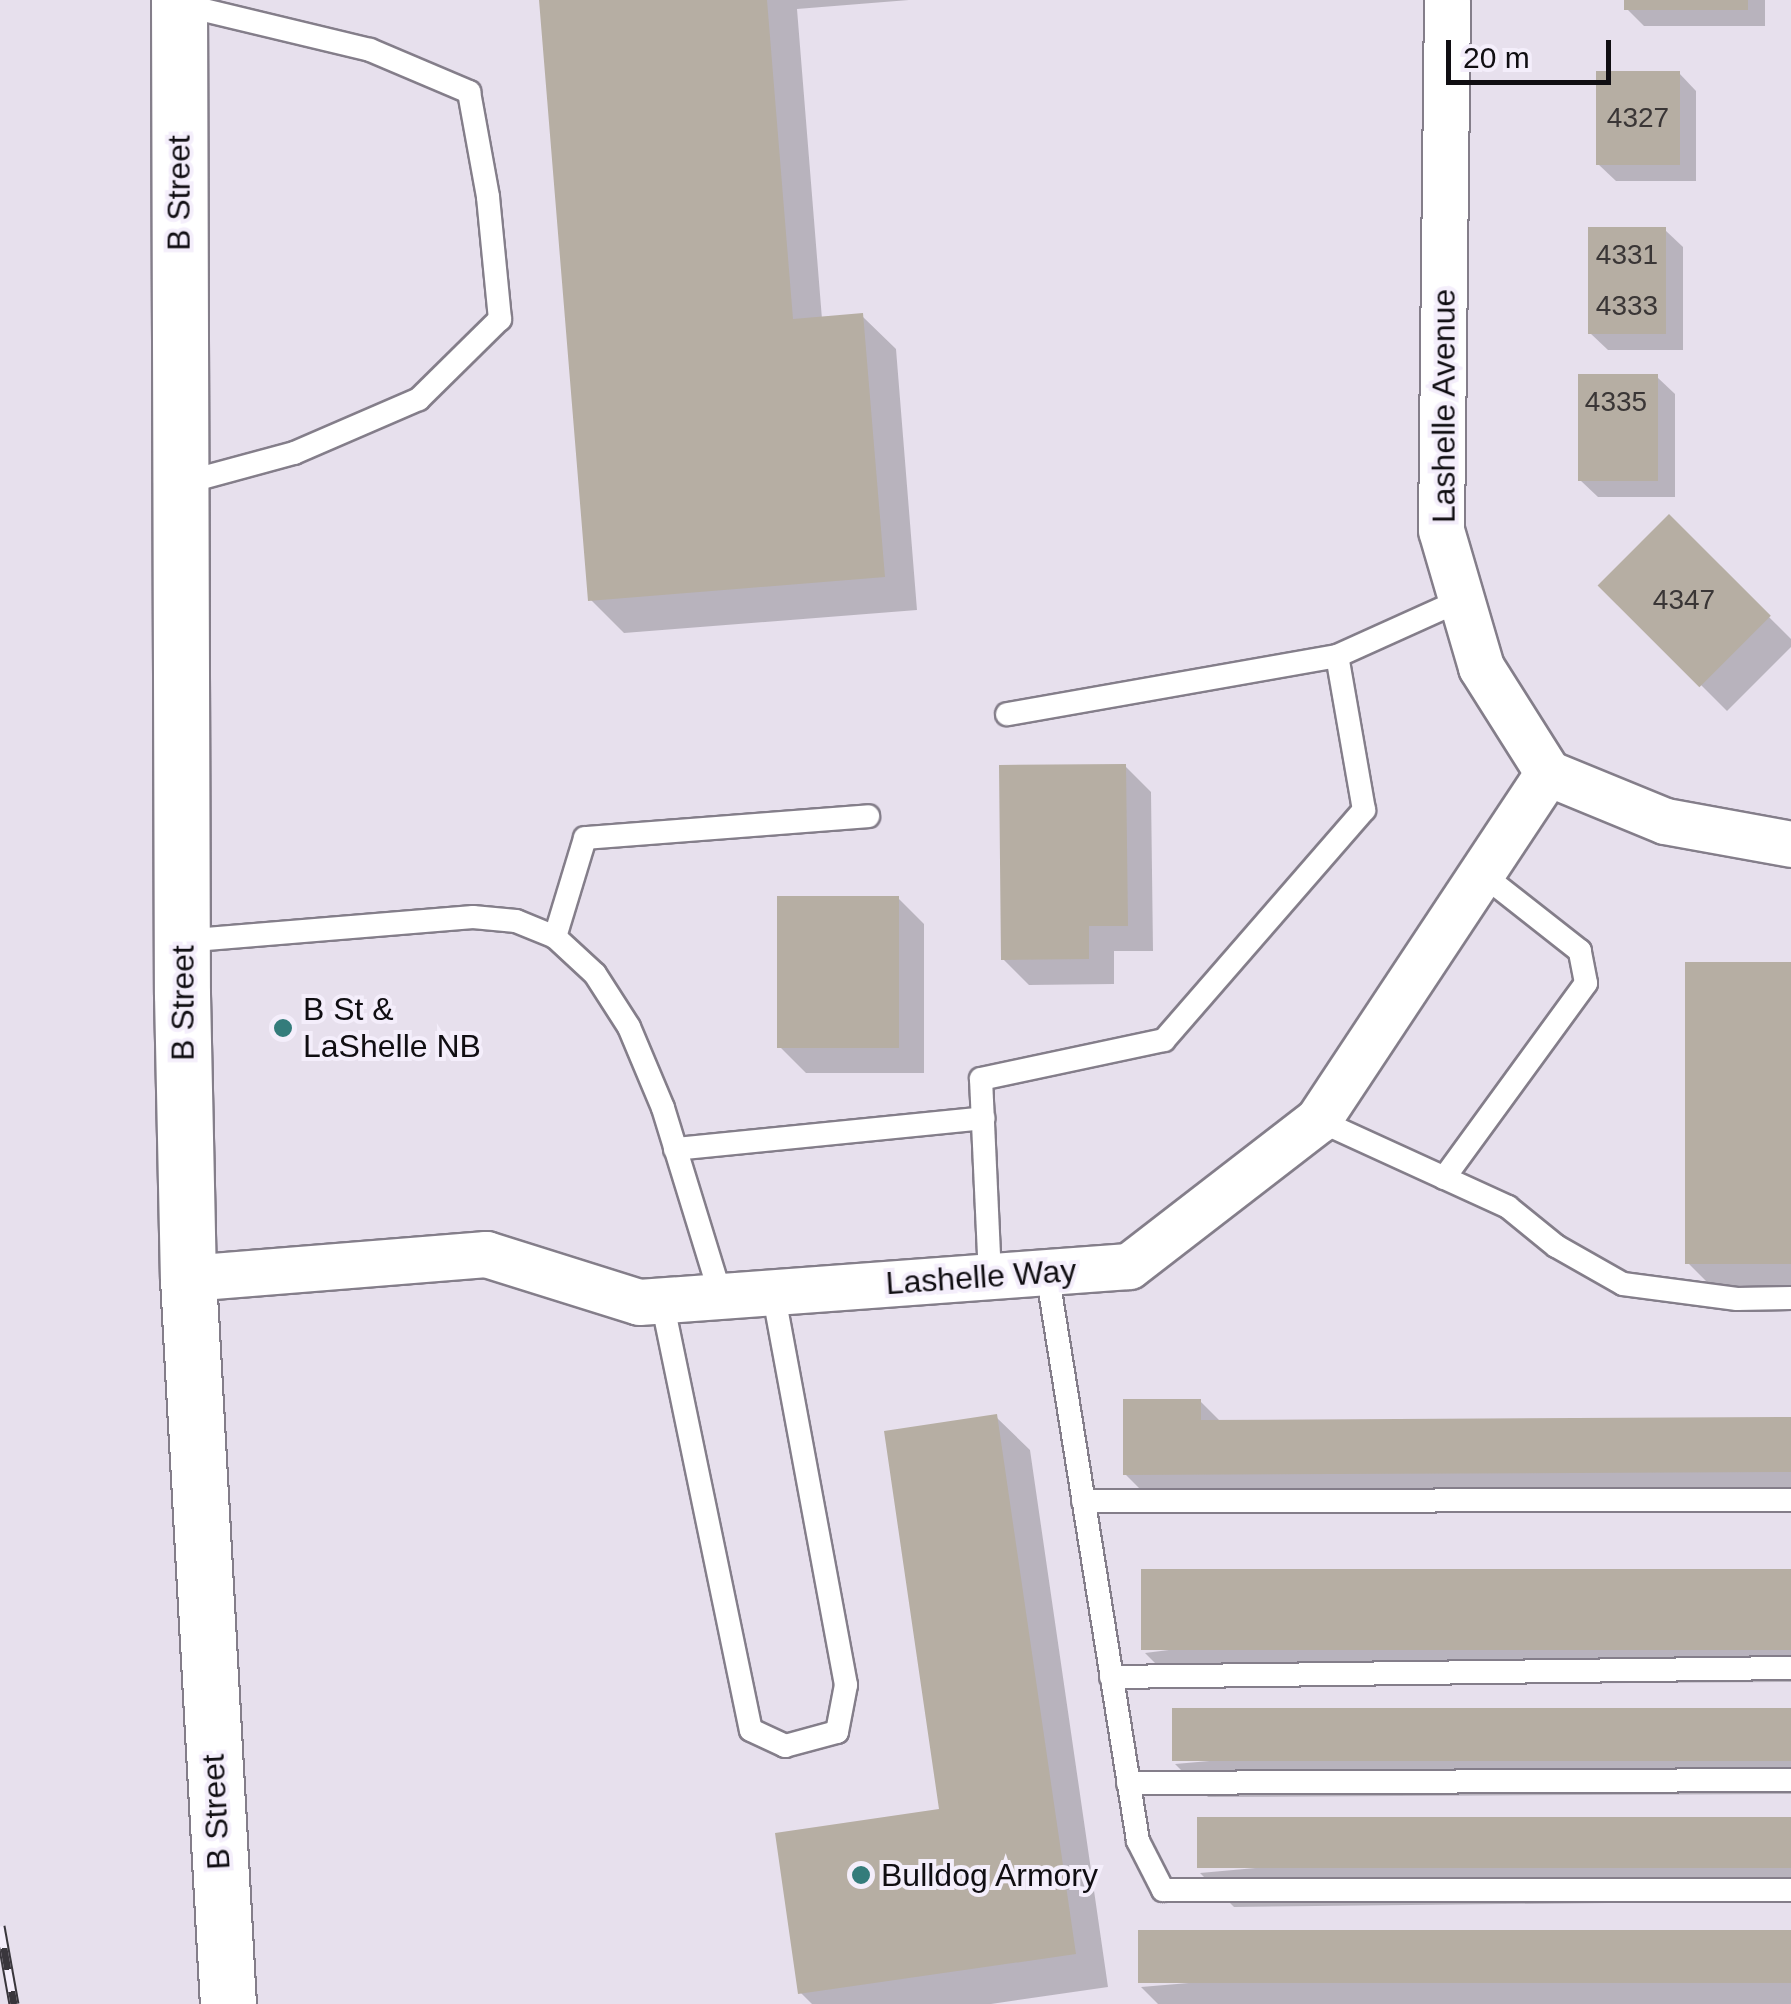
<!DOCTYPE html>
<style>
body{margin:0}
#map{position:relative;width:1791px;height:2004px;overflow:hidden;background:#e7e0ed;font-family:Arial,sans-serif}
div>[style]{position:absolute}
.shadow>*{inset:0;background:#0003}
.building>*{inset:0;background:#b6aea3;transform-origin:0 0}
.roads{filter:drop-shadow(2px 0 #847e8a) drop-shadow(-2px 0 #847e8a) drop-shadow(0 2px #847e8a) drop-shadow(0 -2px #847e8a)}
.lane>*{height:22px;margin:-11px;padding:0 11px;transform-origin:11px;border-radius:11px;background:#fff}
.street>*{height:45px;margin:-22.5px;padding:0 22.5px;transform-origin:22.5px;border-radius:22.5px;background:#fff}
.secondary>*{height:55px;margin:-27.5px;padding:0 27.5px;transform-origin:27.5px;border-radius:27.5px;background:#fff}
.rail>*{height:11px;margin-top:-5.5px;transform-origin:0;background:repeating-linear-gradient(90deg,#f4eefb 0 22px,#39363c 0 44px);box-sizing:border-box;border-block:2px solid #39363c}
.dots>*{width:28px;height:28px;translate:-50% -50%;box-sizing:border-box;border:5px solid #f4eefb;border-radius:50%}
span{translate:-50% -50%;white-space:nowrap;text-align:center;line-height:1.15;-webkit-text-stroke:8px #f4eefb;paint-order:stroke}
.number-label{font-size:28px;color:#3a3636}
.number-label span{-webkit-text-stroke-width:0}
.street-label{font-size:32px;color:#100e12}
.poi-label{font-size:32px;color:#100e12}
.left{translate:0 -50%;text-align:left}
.scale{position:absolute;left:1446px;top:40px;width:165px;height:45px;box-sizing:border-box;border:5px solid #100e12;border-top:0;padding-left:12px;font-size:30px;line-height:35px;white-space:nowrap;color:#100e12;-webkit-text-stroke:8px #f4eefb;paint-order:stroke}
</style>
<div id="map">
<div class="shadow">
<i style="clip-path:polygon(542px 0,909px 0,797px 9px,822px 319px,862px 316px,896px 349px,917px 610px,624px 633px,591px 600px)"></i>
<i style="clip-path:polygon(1627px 0,1765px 0,1765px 26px,1644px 26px,1627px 9px)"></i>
<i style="clip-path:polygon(1679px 73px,1696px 91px,1696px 181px,1616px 181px,1598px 164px)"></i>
<i style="clip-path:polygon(1665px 230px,1683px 247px,1683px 350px,1608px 350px,1590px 333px)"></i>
<i style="clip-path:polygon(1657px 377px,1675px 394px,1675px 497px,1598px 497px,1580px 480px)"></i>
<i style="clip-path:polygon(1669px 518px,1791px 639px,1791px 647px,1727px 711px,1601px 585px)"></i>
<i style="clip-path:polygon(1125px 766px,1151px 792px,1153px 951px,1114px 951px,1114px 984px,1029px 985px,1003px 959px)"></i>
<i style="clip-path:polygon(898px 898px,924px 924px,924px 1073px,806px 1073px,780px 1047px)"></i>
<i style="clip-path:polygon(1791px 965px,1791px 1289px,1714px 1289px,1688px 1263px)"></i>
<i style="clip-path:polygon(1200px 1401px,1221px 1422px,1791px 1419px,1791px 1505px,1159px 1508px,1125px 1474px)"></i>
<i style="clip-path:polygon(996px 1417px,1030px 1450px,1108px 1987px,991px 2004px,812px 2004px,801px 1993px,942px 1812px)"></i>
<i style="clip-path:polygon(1791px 1571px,1791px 1682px,1178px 1686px,1145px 1653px)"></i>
<i style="clip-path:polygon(1791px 1710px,1791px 1794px,1208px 1797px,1175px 1764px)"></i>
<i style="clip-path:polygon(1791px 1819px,1791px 1901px,1234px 1907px,1200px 1873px)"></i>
<i style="clip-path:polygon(1791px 1933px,1791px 2004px,1158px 2004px,1141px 1987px)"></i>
</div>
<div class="building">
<i style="clip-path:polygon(539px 0,767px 0,793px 319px,863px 313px,885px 577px,588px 601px)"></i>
<i style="left:1624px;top:0;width:124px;height:10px"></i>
<i style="left:1596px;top:71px;width:84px;height:94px"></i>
<i style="left:1588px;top:227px;width:78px;height:107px"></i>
<i style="left:1578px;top:374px;width:80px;height:107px"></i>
<i style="left:1669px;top:514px;width:144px;height:101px;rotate:45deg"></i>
<i style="clip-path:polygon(1126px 764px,1128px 926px,1089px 926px,1089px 959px,1001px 960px,999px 765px)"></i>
<i style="left:777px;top:896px;width:122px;height:152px"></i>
<i style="left:1685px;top:962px;width:106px;height:302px"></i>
<i style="clip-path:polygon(1123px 1399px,1201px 1399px,1201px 1420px,1791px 1417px,1791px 1472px,1123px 1475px)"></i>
<i style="clip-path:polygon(997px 1414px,1076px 1954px,798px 1994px,775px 1833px,939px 1809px,884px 1431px)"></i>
<i style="left:1791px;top:1569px;width:81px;height:650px;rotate:90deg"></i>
<i style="left:1791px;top:1708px;width:53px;height:619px;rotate:90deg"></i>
<i style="left:1791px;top:1817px;width:51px;height:594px;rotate:90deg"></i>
<i style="left:1791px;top:1930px;width:53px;height:653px;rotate:90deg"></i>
</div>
<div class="roads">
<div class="lane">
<i style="left:179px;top:4px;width:196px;rotate:13.5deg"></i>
<i style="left:370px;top:50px;width:108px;rotate:23deg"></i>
<i style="left:469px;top:92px;width:107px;rotate:79.7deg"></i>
<i style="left:488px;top:197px;width:123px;rotate:84.4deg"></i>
<i style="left:500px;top:319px;width:114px;rotate:135.4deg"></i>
<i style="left:419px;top:399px;width:136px;rotate:156.6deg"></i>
<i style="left:294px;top:453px;width:118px;rotate:164.8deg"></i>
<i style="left:1337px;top:656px;width:136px;rotate:-24.3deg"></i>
<i style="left:555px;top:937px;width:103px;rotate:-73.1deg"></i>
<i style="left:585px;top:838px;width:284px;rotate:-4.4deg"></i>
<i style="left:182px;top:941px;width:292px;rotate:-4.7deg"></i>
<i style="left:473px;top:917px;width:43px;rotate:5.3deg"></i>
<i style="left:516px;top:921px;width:42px;rotate:22.3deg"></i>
<i style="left:555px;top:937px;width:54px;rotate:42.8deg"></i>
<i style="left:595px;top:974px;width:63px;rotate:57.3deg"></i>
<i style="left:629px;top:1027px;width:88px;rotate:67.2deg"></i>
<i style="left:663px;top:1108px;width:198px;rotate:72.9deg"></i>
<i style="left:1318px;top:1120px;width:209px;rotate:24.6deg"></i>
<i style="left:1508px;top:1207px;width:62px;rotate:39.1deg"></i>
<i style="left:1556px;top:1246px;width:77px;rotate:29.6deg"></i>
<i style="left:1623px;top:1284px;width:115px;rotate:7.5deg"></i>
<i style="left:1737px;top:1299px;width:54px;rotate:-1.1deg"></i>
<i style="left:675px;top:1149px;width:310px;rotate:-5.7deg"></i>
<i style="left:1444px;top:1178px;width:241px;rotate:-53.9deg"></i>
<i style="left:1586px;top:983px;width:33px;rotate:-101deg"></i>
<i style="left:1580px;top:951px;width:126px;rotate:-141.8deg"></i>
<i style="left:1047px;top:1272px;width:576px;rotate:80.91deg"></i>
<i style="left:1138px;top:1841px;width:55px;rotate:63deg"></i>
<i style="left:1163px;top:1890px;width:628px"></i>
<i style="left:990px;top:1277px;width:198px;rotate:-92.6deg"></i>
<i style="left:981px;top:1079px;width:187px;rotate:-12deg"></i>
<i style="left:1164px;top:1040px;width:305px;rotate:-49deg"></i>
<i style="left:1364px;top:810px;width:156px;rotate:-99.9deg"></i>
<i style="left:1337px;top:656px;width:335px;rotate:170deg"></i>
<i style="left:662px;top:1301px;width:438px;rotate:78.3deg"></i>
<i style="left:751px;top:1730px;width:38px;rotate:25deg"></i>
<i style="left:785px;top:1746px;width:54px;rotate:-15.1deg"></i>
<i style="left:837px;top:1732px;width:48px;rotate:-79.2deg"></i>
<i style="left:846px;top:1685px;width:399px;rotate:-100.5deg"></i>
<i style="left:1083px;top:1501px;width:708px;rotate:-0.08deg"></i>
<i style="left:1111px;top:1677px;width:680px;rotate:-0.76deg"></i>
<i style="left:1128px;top:1783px;width:663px;rotate:-0.26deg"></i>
</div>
<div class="street">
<i style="left:1447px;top:0;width:530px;rotate:90.65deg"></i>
<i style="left:1441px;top:530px;width:143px;rotate:73.7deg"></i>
<i style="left:1481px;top:667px;width:125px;rotate:57.7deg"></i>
<i style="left:1548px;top:773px;width:126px;rotate:22.3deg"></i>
<i style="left:1665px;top:821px;width:128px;rotate:10.3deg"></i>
<i style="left:188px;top:1278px;width:299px;rotate:-4.6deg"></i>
<i style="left:486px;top:1254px;width:160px;rotate:17.4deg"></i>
<i style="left:639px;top:1302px;width:491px;rotate:-4.2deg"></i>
<i style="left:1129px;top:1266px;width:239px;rotate:-37.7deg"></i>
<i style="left:1318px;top:1120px;width:416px;rotate:-56.5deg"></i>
</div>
<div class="secondary">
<i style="left:179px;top:0;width:994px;rotate:89.83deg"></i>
<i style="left:182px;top:994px;width:284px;rotate:88.8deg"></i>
<i style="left:188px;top:1278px;width:727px;rotate:86.85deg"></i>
</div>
</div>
<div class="rail">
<i style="left:0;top:1926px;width:79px;rotate:79.8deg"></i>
</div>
<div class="dots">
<i style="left:283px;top:1028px;background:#347c7b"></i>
<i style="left:861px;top:1875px;background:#347c7b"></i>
</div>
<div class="number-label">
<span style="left:1638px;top:118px">4327</span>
<span style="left:1627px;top:255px">4331</span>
<span style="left:1627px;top:306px">4333</span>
<span style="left:1616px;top:402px">4335</span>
<span style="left:1684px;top:600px">4347</span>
</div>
<div class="street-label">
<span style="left:179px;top:193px;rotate:-90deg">B Street</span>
<span style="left:1444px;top:406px;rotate:-90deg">Lashelle Avenue</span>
<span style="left:183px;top:1003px;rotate:-90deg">B Street</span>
<span style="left:981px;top:1277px;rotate:-4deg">Lashelle Way</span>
<span style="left:216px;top:1812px;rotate:-93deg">B Street</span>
</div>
<div class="poi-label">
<span class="left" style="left:303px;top:1028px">B St &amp;<br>LaShelle NB</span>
<span class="left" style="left:881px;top:1875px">Bulldog Armory</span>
</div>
<div class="scale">20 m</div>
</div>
